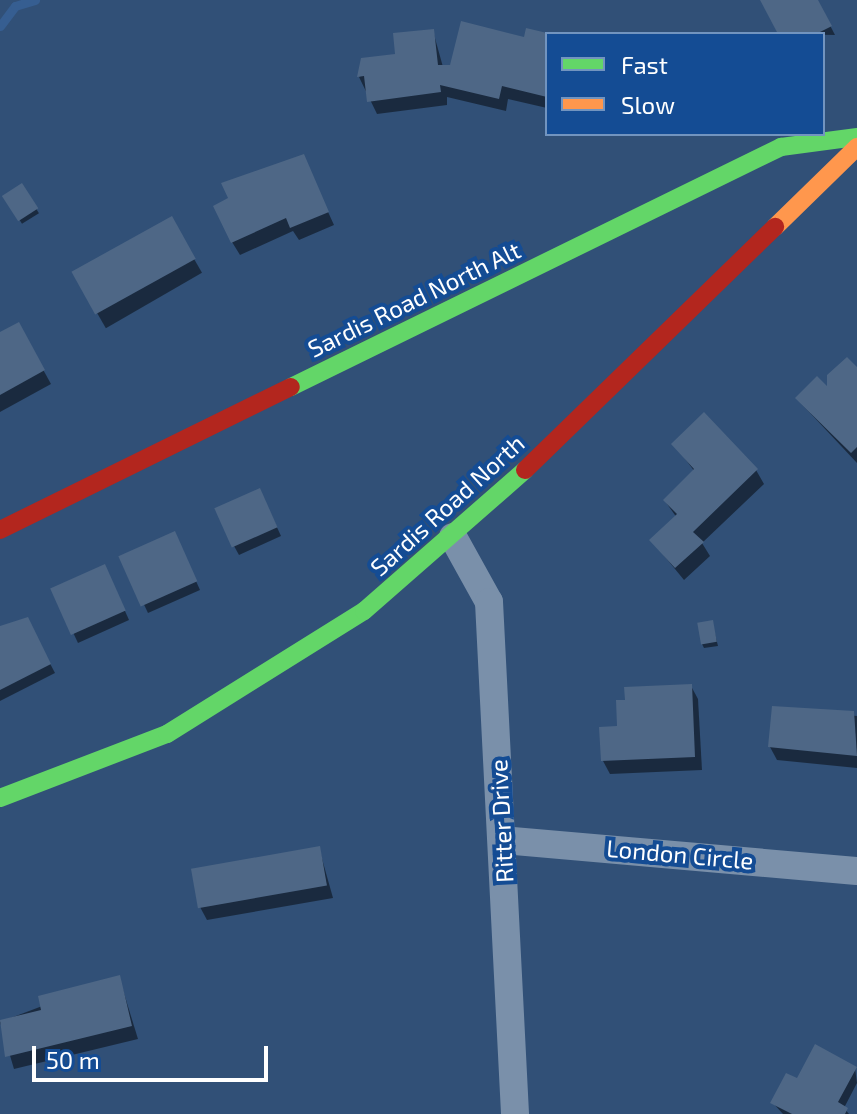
<!DOCTYPE html>
<style>
body{margin:0}
#map{position:relative;width:857px;height:1114px;overflow:hidden;background:#315077;font-family:"Exo 2",sans-serif}
div>[style]{position:absolute}
.shadow>*{inset:0;background:#0007;transform-origin:0 0}
.stream>*{height:9px;margin:-4.5px;padding:0 4.5px;transform-origin:4.5px;border-radius:4.5px;background:#365e91}
.building>*{inset:0;background:#4e6786;transform-origin:0 0}
.street>*{height:28px;margin:-14px;padding:0 14px;transform-origin:14px;border-radius:14px;background:#7a90aa}
.fast>*{height:18px;margin:-9px;padding:0 9px;transform-origin:9px;border-radius:9px;background:#63d668}
.slow>*{height:18px;margin:-9px;padding:0 9px;transform-origin:9px;border-radius:9px;background:#ff974d}
.jam>*{height:18px;margin:-9px;padding:0 9px;transform-origin:9px;border-radius:9px;background:#b3261e}
span{translate:-50% -50%;white-space:nowrap;text-align:center;line-height:1.15;-webkit-text-stroke:8px #144c94;paint-order:stroke}
.street-label{font-size:24px;color:#fff}
.legend{position:absolute;left:545px;top:32px;width:280px;height:104px;box-sizing:border-box;background:#144c94;border:2px solid #7294bf;margin:0;padding:10px 14px;list-style:none;font-size:24px;color:#fff}
.legend li{display:flex;align-items:center;gap:16px;height:40px}
.legend b{width:40px;border:2px solid #7294bf}
.scale{position:absolute;left:32px;top:1046px;width:236px;height:36px;box-sizing:border-box;border:4px solid #fff;border-top:0;padding-left:10px;font-size:24px;line-height:28px;white-space:nowrap;color:#fff;-webkit-text-stroke:6px #144c94;paint-order:stroke}
</style>
<div id="map">
<div class="shadow">
<i style="clip-path:polygon(763px 0,817px 0,835px 35px,780px 34px)"></i>
<i style="clip-path:polygon(433px 31px,443px 67px,547px 35px,547px 108px,508px 99px,506px 111px,447px 97px,447px 105px,377px 114px,359px 77px)"></i>
<i style="clip-path:polygon(303px 157px,334px 225px,299px 240px,293px 231px,240px 255px,232px 242px)"></i>
<i style="left:22px;top:186px;width:32px;height:20px;rotate:58deg"></i>
<i style="left:171px;top:219px;width:62px;height:111px;rotate:60deg"></i>
<i style="clip-path:polygon(18px 324px,51px 384px,0 412px,0 334px)"></i>
<i style="clip-path:polygon(857px 370px,857px 463px,797px 399px,829px 390px)"></i>
<i style="clip-path:polygon(674px 444px,756px 470px,764px 484px,702px 543px,710px 556px,684px 580px,652px 541px,677px 518px,665px 501px,695px 472px)"></i>
<i style="clip-path:polygon(264px 499px,281px 536px,239px 555px,234px 546px)"></i>
<i style="clip-path:polygon(179px 543px,200px 590px,148px 613px,122px 558px)"></i>
<i style="clip-path:polygon(109px 575px,129px 620px,78px 643px,53px 590px)"></i>
<i style="clip-path:polygon(712px 622px,718px 646px,704px 648px,702px 644px)"></i>
<i style="clip-path:polygon(32px 629px,55px 673px,0 701px,0 633px)"></i>
<i style="clip-path:polygon(691px 686px,698px 699px,702px 770px,610px 774px,603px 761px,619px 728px)"></i>
<i style="clip-path:polygon(774px 708px,857px 716px,857px 768px,777px 760px,770px 747px)"></i>
<i style="clip-path:polygon(319px 848px,333px 898px,207px 920px,200px 907px)"></i>
<i style="clip-path:polygon(119px 977px,138px 1039px,14px 1069px,0 1022px)"></i>
<i style="clip-path:polygon(855px 1068px,857px 1083px,844px 1108px,849px 1114px,783px 1114px,773px 1103px,797px 1081px)"></i>
</div>
<div class="stream">
<i style="left:0;top:26px;width:25px;rotate:-53deg"></i>
<i style="left:15px;top:6px;width:21px;rotate:-17deg"></i>
</div>
<div class="building">
<i style="clip-path:polygon(760px 0,818px 0,832px 26px,816px 34px,778px 34px)"></i>
<i style="clip-path:polygon(461px 21px,524px 37px,526px 28px,547px 33px,547px 97px,502px 86px,499px 99px,440px 85px,441px 92px,367px 102px,364px 76px,357px 77px,361px 58px,395px 54px,393px 33px,434px 29px,438px 65px,450px 65px)"></i>
<i style="clip-path:polygon(304px 154px,329px 212px,290px 228px,286px 218px,231px 243px,213px 206px,228px 198px,221px 183px)"></i>
<i style="left:22px;top:183px;width:30px;height:24px;rotate:57deg"></i>
<i style="left:172px;top:216px;width:49px;height:115px;rotate:61deg"></i>
<i style="clip-path:polygon(19px 322px,45px 370px,0 395px,0 332px)"></i>
<i style="clip-path:polygon(847px 357px,857px 367px,857px 447px,851px 453px,795px 398px,817px 376px,827px 386px,827px 375px)"></i>
<i style="clip-path:polygon(704px 412px,758px 469px,693px 532px,704px 542px,675px 568px,649px 540px,677px 514px,663px 500px,694px 469px,671px 444px)"></i>
<i style="left:260px;top:488px;width:43px;height:50px;rotate:66deg"></i>
<i style="left:175px;top:531px;width:55px;height:62px;rotate:66deg"></i>
<i style="left:105px;top:564px;width:51px;height:60px;rotate:66deg"></i>
<i style="clip-path:polygon(28px 617px,51px 664px,0 690px,0 626px)"></i>
<i style="left:713px;top:620px;width:22px;height:16px;rotate:80deg"></i>
<i style="clip-path:polygon(692px 684px,695px 757px,601px 761px,599px 727px,617px 726px,616px 700px,625px 700px,624px 687px)"></i>
<i style="clip-path:polygon(772px 706px,854px 711px,857px 756px,768px 747px)"></i>
<i style="left:320px;top:846px;width:40px;height:131px;rotate:80deg"></i>
<i style="clip-path:polygon(120px 975px,132px 1026px,5px 1057px,0 1020px,41px 1010px,38px 996px)"></i>
<i style="clip-path:polygon(815px 1044px,857px 1067px,838px 1102px,848px 1108px,845px 1114px,792px 1114px,770px 1103px,786px 1073px,797px 1078px)"></i>
</div>
<div class="street">
<i style="left:453px;top:537px;width:74px;rotate:61deg"></i>
<i style="left:489px;top:602px;width:513px;rotate:87.09deg"></i>
<i style="left:502px;top:840px;width:356px;rotate:5deg"></i>
</div>
<div class="fast">
<i style="left:291px;top:387px;width:546px;rotate:-26.1deg"></i>
<i style="left:781px;top:147px;width:77px;rotate:-7.5deg"></i>
<i style="left:0;top:798px;width:179px;rotate:-21deg"></i>
<i style="left:167px;top:734px;width:232px;rotate:-32deg"></i>
<i style="left:364px;top:611px;width:214px;rotate:-41.2deg"></i>
</div>
<div class="slow">
<i style="left:775px;top:227px;width:115px;rotate:-44.3deg"></i>
</div>
<div class="jam">
<i style="left:525px;top:470px;width:349px;rotate:-44.2deg"></i>
<i style="left:0;top:530px;width:324px;rotate:-26.2deg"></i>
</div>
<div class="street-label">
<span style="left:414px;top:299px;rotate:-26deg">Sardis Road North Alt</span>
<span style="left:447px;top:505px;rotate:-42deg">Sardis Road North</span>
<span style="left:501px;top:821px;rotate:-93deg">Ritter Drive</span>
<span style="left:680px;top:854px;rotate:5deg">London Circle</span>
</div>
<ul class="legend">
<li><b style="height:10px;background:#63d668"></b>Fast</li>
<li><b style="height:10px;background:#ff974d"></b>Slow</li>
</ul>
<div class="scale">50 m</div>
</div>
